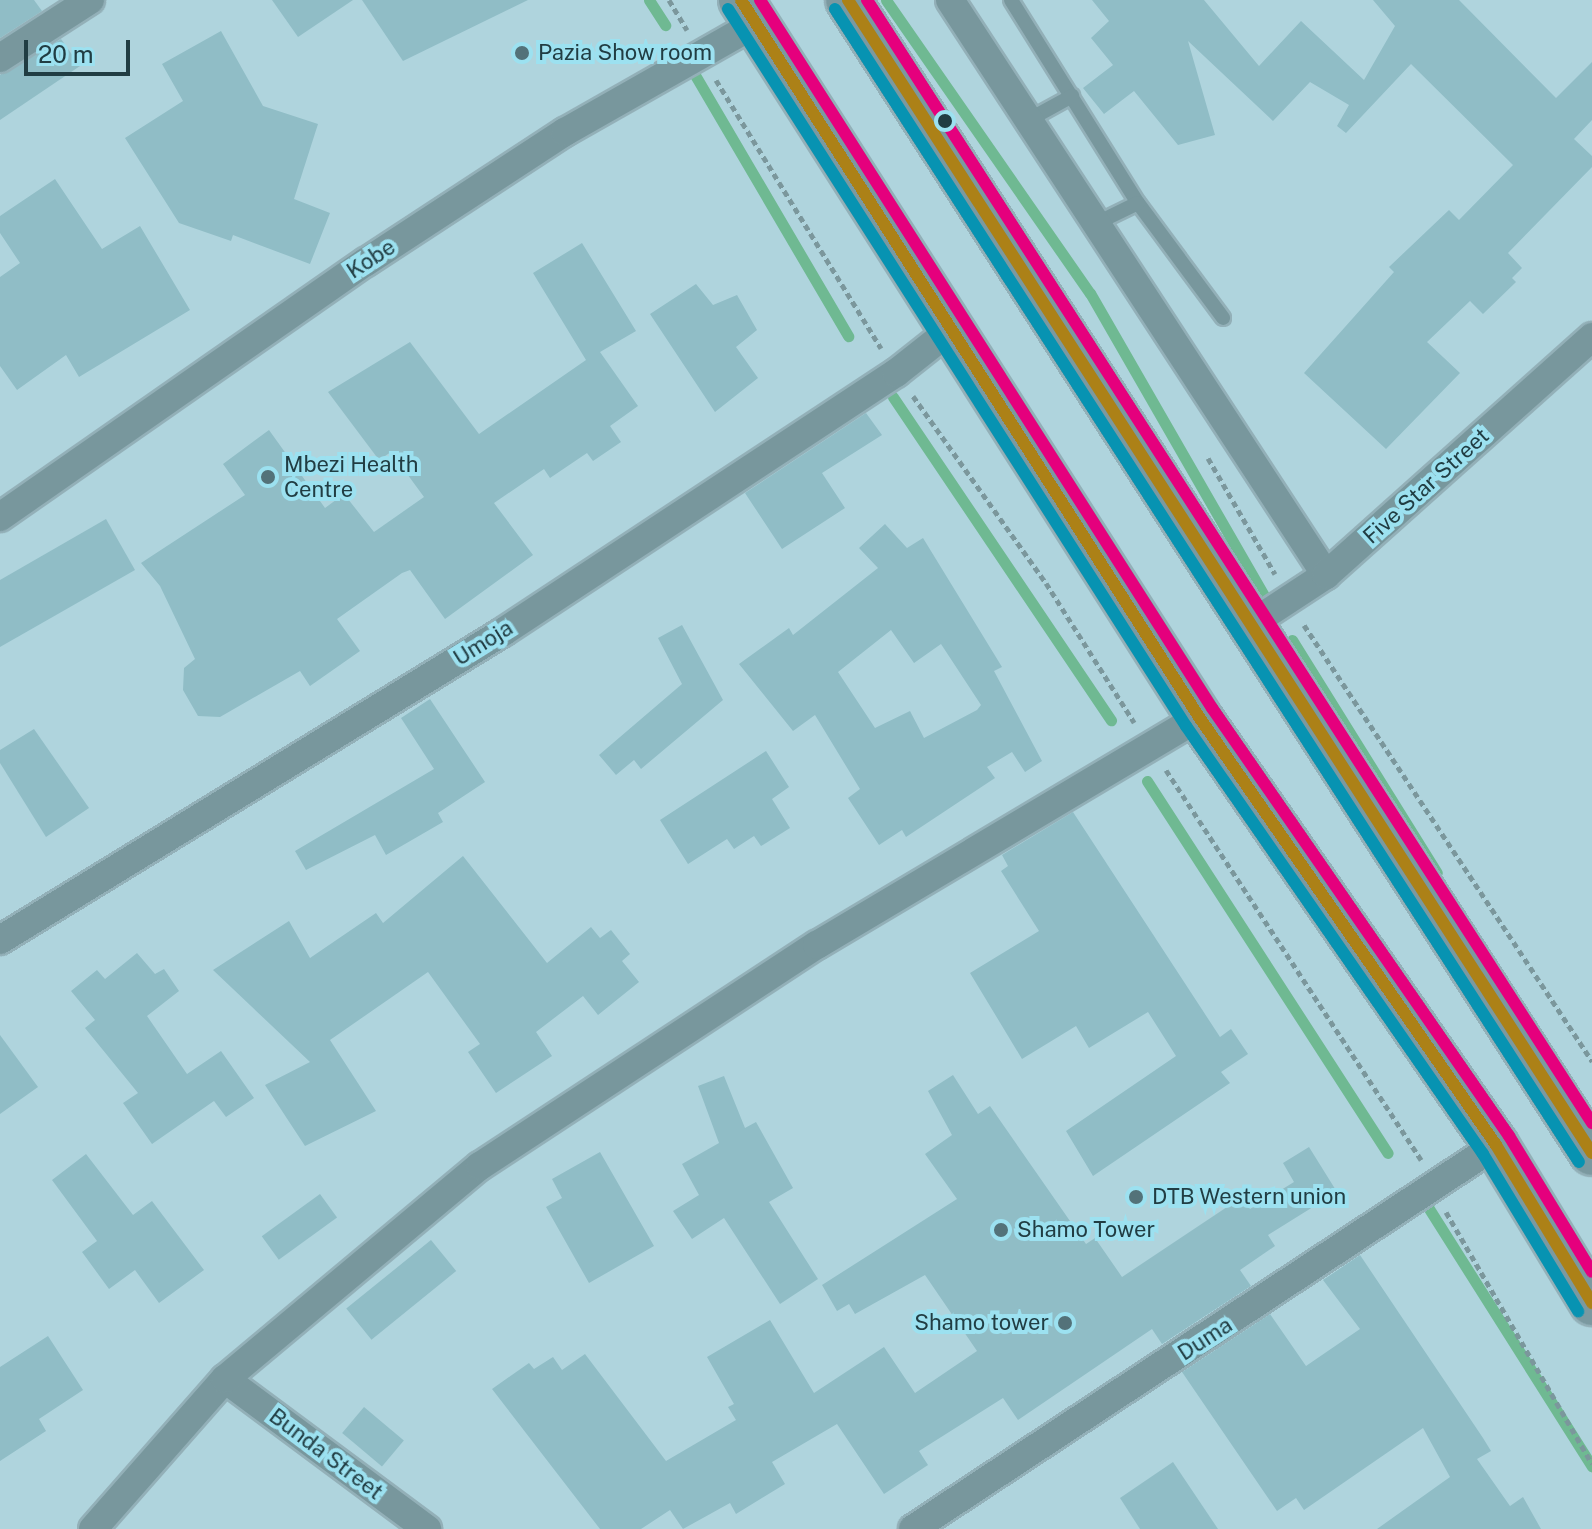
<!DOCTYPE html>
<style>
body{margin:0}
#map{position:relative;width:1592px;height:1529px;overflow:hidden;background:#afd4dd;font-family:"Public Sans",sans-serif}
div>[style]{position:absolute}
.stream>*{height:11px;margin:-5.5px;padding:0 5.5px;transform-origin:5.5px;border-radius:5.5px;background:#6fb992}
.building>*{inset:0;background:#90bdc6;transform-origin:0 0}
.path>*{height:5px;margin-top:-2.5px;transform-origin:0;background:repeating-linear-gradient(90deg,#7b979c 0 6px,transparent 0 10px)}
.roads{filter:drop-shadow(2px 0 #93b0b8) drop-shadow(-2px 0 #93b0b8) drop-shadow(0 2px #93b0b8) drop-shadow(0 -2px #93b0b8)}
.service>*{height:14px;margin:-7px;padding:0 7px;transform-origin:7px;border-radius:7px;background:#78979d}
.minor>*{height:28px;margin:-14px;padding:0 14px;transform-origin:14px;border-radius:14px;background:#78979d}
.trunk>*{height:44px;margin:-22px;padding:0 22px;transform-origin:22px;border-radius:22px;background:#7b99a0}
.bus-1>*{height:12px;margin:-6px;padding:0 6px;transform-origin:6px;border-radius:6px;background:#ac8117}
.bus-2>*{height:12px;margin:-6px;padding:0 6px;transform-origin:6px;border-radius:6px;background:#0793b2}
.bus-3>*{height:12px;margin:-6px;padding:0 6px;transform-origin:6px;border-radius:6px;background:#e5007d}
.dots>*{width:22px;height:22px;translate:-50% -50%;box-sizing:border-box;border:4px solid #9ce1f0;border-radius:50%}
span{translate:-50% -50%;white-space:nowrap;text-align:center;line-height:1.15;-webkit-text-stroke:8px #9ce1f0;paint-order:stroke}
.poi-label{font-size:22px;color:#213d43}
.left{translate:0 -50%;text-align:left}
.right{translate:-100% -50%;text-align:right}
.street-label{font-size:22px;color:#213d43}
.scale{position:absolute;left:24px;top:40px;width:106px;height:36px;box-sizing:border-box;border:4px solid #213d43;border-top:0;padding-left:10px;font-size:24px;line-height:28px;white-space:nowrap;color:#213d43;-webkit-text-stroke:6px #9ce1f0;paint-order:stroke}
</style>
<div id="map">
<div class="stream">
<i style="left:649px;top:0;width:30px;rotate:57deg"></i>
<i style="left:886px;top:0;width:357px;rotate:55.2deg"></i>
<i style="left:1090px;top:293px;width:366px;rotate:60.1deg"></i>
<i style="left:695px;top:75px;width:303px;rotate:59.6deg"></i>
<i style="left:893px;top:397px;width:390px;rotate:56deg"></i>
<i style="left:1292px;top:640px;width:274px;rotate:58.1deg"></i>
<i style="left:1147px;top:781px;width:443px;rotate:57.1deg"></i>
<i style="left:1421px;top:1196px;width:320px;rotate:57.7deg"></i>
</div>
<div class="building">
<i style="clip-path:polygon(0 0,34px 0,42px 11px,0 38px)"></i>
<i style="clip-path:polygon(272px 0,353px 0,298px 37px)"></i>
<i style="clip-path:polygon(362px 0,528px 0,403px 61px)"></i>
<i style="clip-path:polygon(1092px 0,1204px 0,1259px 66px,1301px 21px,1364px 80px,1395px 26px,1373px 0,1459px 0,1556px 98px,1592px 62px,1592px 120px,1574px 139px,1592px 156px,1592px 167px,1508px 253px,1522px 268px,1512px 278px,1516px 282px,1483px 314px,1470px 301px,1427px 342px,1460px 373px,1386px 449px,1304px 373px,1394px 272px,1389px 267px,1449px 210px,1459px 220px,1513px 165px,1411px 64px,1346px 133px,1337px 126px,1349px 105px,1310px 82px,1273px 121px,1188px 41px,1215px 135px,1178px 145px,1134px 91px,1104px 114px,1083px 88px,1113px 65px,1091px 38px,1109px 21px)"></i>
<i style="clip-path:polygon(221px 31px,263px 106px,318px 124px,294px 199px,330px 213px,310px 264px,233px 235px,231px 241px,179px 223px,125px 138px,183px 101px,162px 64px)"></i>
<i style="clip-path:polygon(61px 39px,80px 66px,0 120px,0 75px)"></i>
<i style="clip-path:polygon(55px 179px,102px 249px,140px 226px,190px 310px,79px 377px,66px 355px,17px 390px,0 366px,0 277px,20px 263px,0 233px,0 216px)"></i>
<i style="clip-path:polygon(582px 243px,636px 331px,600px 352px,638px 406px,610px 426px,621px 442px,593px 461px,587px 453px,550px 478px,544px 469px,494px 503px,533px 555px,445px 619px,410px 570px,402px 573px,337px 619px,360px 651px,310px 686px,300px 671px,220px 717px,198px 716px,183px 690px,184px 668px,195px 659px,160px 586px,141px 563px,245px 495px,223px 464px,269px 430px,325px 508px,344px 494px,374px 532px,424px 497px,391px 452px,379px 460px,328px 392px,410px 342px,479px 434px,586px 360px,533px 273px)"></i>
<i style="clip-path:polygon(696px 284px,713px 305px,737px 295px,757px 330px,736px 347px,758px 378px,715px 412px,650px 314px)"></i>
<i style="clip-path:polygon(866px 413px,882px 435px,822px 473px,845px 508px,782px 549px,745px 493px)"></i>
<i style="clip-path:polygon(106px 519px,135px 570px,0 647px,0 580px)"></i>
<i style="clip-path:polygon(evenodd,885px 524px,907px 548px,923px 538px,1002px 667px,994px 671px,1042px 761px,1025px 772px,1012px 752px,987px 767px,995px 778px,906px 837px,902px 830px,879px 845px,848px 798px,860px 789px,815px 715px,793px 731px,739px 664px,789px 628px,793px 635px,878px 568px,859px 548px,885px 524px,891px 630px,914px 663px,941px 644px,981px 705px,977px 710px,924px 738px,910px 711px,875px 728px,838px 672px,891px 630px)"></i>
<i style="clip-path:polygon(682px 625px,723px 700px,641px 769px,634px 760px,616px 775px,599px 755px,682px 684px,658px 638px)"></i>
<i style="clip-path:polygon(430px 699px,485px 782px,438px 813px,443px 822px,386px 855px,375px 835px,306px 870px,295px 851px,434px 769px,401px 718px)"></i>
<i style="clip-path:polygon(34px 729px,89px 808px,46px 837px,0 763px,0 750px)"></i>
<i style="clip-path:polygon(766px 751px,789px 787px,772px 799px,790px 828px,761px 846px,754px 836px,734px 849px,727px 839px,688px 864px,660px 820px)"></i>
<i style="clip-path:polygon(1073px 812px,1220px 1037px,1231px 1029px,1248px 1054px,1221px 1072px,1230px 1083px,1093px 1176px,1066px 1131px,1176px 1056px,1148px 1012px,1089px 1048px,1076px 1026px,1022px 1059px,970px 973px,1039px 931px,1001px 871px,1008px 866px,1002px 855px)"></i>
<i style="clip-path:polygon(463px 856px,547px 963px,591px 927px,600px 938px,611px 930px,630px 954px,622px 961px,639px 982px,598px 1015px,583px 996px,536px 1032px,552px 1056px,496px 1093px,468px 1052px,480px 1044px,428px 972px,330px 1040px,376px 1111px,305px 1146px,265px 1085px,310px 1062px,213px 970px,289px 921px,310px 958px,376px 913px,383px 923px)"></i>
<i style="clip-path:polygon(137px 953px,155px 974px,164px 969px,179px 991px,147px 1016px,187px 1074px,221px 1051px,254px 1098px,226px 1117px,214px 1101px,152px 1144px,123px 1103px,138px 1093px,85px 1028px,95px 1020px,71px 991px,97px 970px,105px 979px)"></i>
<i style="clip-path:polygon(0 1035px,38px 1087px,0 1114px)"></i>
<i style="clip-path:polygon(953px 1075px,978px 1114px,990px 1106px,1086px 1244px,1095px 1238px,1122px 1277px,1242px 1197px,1250px 1209px,1294px 1182px,1283px 1163px,1309px 1147px,1337px 1192px,1268px 1235px,1275px 1246px,1240px 1270px,1251px 1286px,1162px 1344px,1152px 1329px,1018px 1420px,1003px 1398px,919px 1451px,928px 1465px,884px 1494px,837px 1424px,772px 1462px,785px 1484px,736px 1514px,730px 1503px,683px 1529px,670px 1510px,641px 1529px,600px 1529px,492px 1389px,529px 1363px,534px 1369px,553px 1357px,562px 1370px,585px 1354px,666px 1461px,736px 1420px,728px 1407px,734px 1404px,707px 1357px,770px 1320px,814px 1393px,884px 1347px,915px 1393px,977px 1351px,925px 1275px,855px 1314px,849px 1304px,837px 1311px,822px 1285px,957px 1199px,925px 1154px,952px 1135px,928px 1091px)"></i>
<i style="clip-path:polygon(724px 1076px,745px 1128px,756px 1122px,793px 1188px,769px 1202px,818px 1279px,780px 1304px,724px 1218px,692px 1239px,673px 1211px,699px 1195px,682px 1164px,719px 1143px,698px 1086px)"></i>
<i style="clip-path:polygon(600px 1152px,654px 1246px,589px 1283px,546px 1207px,562px 1198px,552px 1179px)"></i>
<i style="clip-path:polygon(86px 1154px,133px 1215px,152px 1201px,204px 1270px,159px 1303px,135px 1270px,109px 1289px,82px 1252px,97px 1241px,52px 1180px)"></i>
<i style="left:320px;top:1194px;width:29px;height:72px;rotate:54deg"></i>
<i style="left:431px;top:1240px;width:40px;height:109px;rotate:51deg"></i>
<i style="clip-path:polygon(1360px 1255px,1483px 1438px,1491px 1451px,1477px 1459px,1510px 1506px,1523px 1497px,1541px 1529px,1377px 1529px,1450px 1477px,1423px 1428px,1304px 1510px,1296px 1498px,1277px 1511px,1182px 1372px,1270px 1314px,1306px 1366px,1360px 1329px,1323px 1280px)"></i>
<i style="clip-path:polygon(48px 1336px,83px 1390px,39px 1419px,46px 1431px,0 1461px,0 1367px)"></i>
<i style="left:364px;top:1407px;width:52px;height:34px;rotate:40deg"></i>
<i style="clip-path:polygon(1173px 1462px,1218px 1529px,1140px 1529px,1120px 1498px)"></i>
</div>
<div class="path">
<i style="left:669px;top:0;width:35px;rotate:59deg"></i>
<i style="left:716px;top:80px;width:315px;rotate:58.4deg"></i>
<i style="left:913px;top:396px;width:229px;rotate:54.6deg"></i>
<i style="left:1046px;top:583px;width:165px;rotate:57.7deg"></i>
<i style="left:1208px;top:458px;width:134px;rotate:60deg"></i>
<i style="left:1304px;top:625px;width:523px;rotate:56.55deg"></i>
<i style="left:1166px;top:770px;width:466px;rotate:56.8deg"></i>
<i style="left:1446px;top:1212px;width:291px;rotate:59.9deg"></i>
</div>
<div class="roads">
<div class="service">
<i style="left:1011px;top:0;width:239px;rotate:58deg"></i>
<i style="left:1138px;top:203px;width:143px;rotate:53.5deg"></i>
<i style="left:1032px;top:118px;width:46px;rotate:-28.8deg"></i>
<i style="left:1099px;top:222px;width:43px;rotate:-26deg"></i>
</div>
<div class="minor">
<i style="left:950px;top:0;width:687px;rotate:56.82deg"></i>
<i style="left:0;top:58px;width:107px;rotate:-32.8deg"></i>
<i style="left:0;top:517px;width:446px;rotate:-34.9deg"></i>
<i style="left:366px;top:262px;width:238px;rotate:-33.2deg"></i>
<i style="left:565px;top:132px;width:219px;rotate:-29.6deg"></i>
<i style="left:1251px;top:624px;width:90px;rotate:-33.2deg"></i>
<i style="left:1326px;top:575px;width:357px;rotate:-41.8deg"></i>
<i style="left:0;top:940px;width:590px;rotate:-31.48deg"></i>
<i style="left:503px;top:632px;width:471px;rotate:-33.4deg"></i>
<i style="left:896px;top:373px;width:73px;rotate:-38.3deg"></i>
<i style="left:225px;top:1379px;width:252px;rotate:36.6deg"></i>
<i style="left:93px;top:1529px;width:200px;rotate:-48.7deg"></i>
<i style="left:225px;top:1379px;width:332px;rotate:-39.9deg"></i>
<i style="left:480px;top:1166px;width:403px;rotate:-33.3deg"></i>
<i style="left:817px;top:945px;width:445px;rotate:-30.8deg"></i>
<i style="left:913px;top:1529px;width:698px;rotate:-33.37deg"></i>
</div>
<div class="trunk">
<i style="left:741px;top:0;width:851px;rotate:57.43deg"></i>
<i style="left:1199px;top:717px;width:521px;rotate:55.24deg"></i>
<i style="left:1496px;top:1145px;width:185px;rotate:58.7deg"></i>
<i style="left:848px;top:0;width:1372px;rotate:57.17deg"></i>
</div>
</div>
<div class="bus-1">
<i style="left:741px;top:0;width:851px;rotate:57.43deg"></i>
<i style="left:1199px;top:717px;width:521px;rotate:55.24deg"></i>
<i style="left:1496px;top:1145px;width:185px;rotate:58.7deg"></i>
<i style="left:848px;top:0;width:1372px;rotate:57.17deg"></i>
</div>
<div class="bus-2">
<i style="left:728px;top:9px;width:851px;rotate:57.43deg"></i>
<i style="left:1186px;top:726px;width:521px;rotate:55.24deg"></i>
<i style="left:1483px;top:1154px;width:184px;rotate:58.8deg"></i>
<i style="left:835px;top:9px;width:1372px;rotate:57.17deg"></i>
</div>
<div class="bus-3">
<i style="left:760px;top:0;width:840px;rotate:57.45deg"></i>
<i style="left:1212px;top:708px;width:521px;rotate:55.24deg"></i>
<i style="left:1509px;top:1136px;width:159px;rotate:58.6deg"></i>
<i style="left:867px;top:0;width:1337px;rotate:57.15deg"></i>
</div>
<div class="dots">
<i style="left:522px;top:53px;background:#537279"></i>
<i style="left:945px;top:121px;background:#213d43"></i>
<i style="left:268px;top:477px;background:#537279"></i>
<i style="left:1136px;top:1197px;background:#537279"></i>
<i style="left:1001px;top:1230px;background:#537279"></i>
<i style="left:1065px;top:1323px;background:#537279"></i>
</div>
<div class="poi-label">
<span class="left" style="left:538px;top:53px">Pazia Show room</span>
<span class="left" style="left:284px;top:477px">Mbezi Health<br>Centre</span>
<span class="left" style="left:1152px;top:1197px">DTB Western union</span>
<span class="left" style="left:1017px;top:1230px">Shamo Tower</span>
<span class="right" style="left:1049px;top:1323px">Shamo tower</span>
</div>
<div class="street-label">
<span style="left:371px;top:259px;rotate:-33deg">Kobe</span>
<span style="left:1426px;top:486px;rotate:-42deg">Five Star Street</span>
<span style="left:483px;top:643px;rotate:-32deg">Umoja</span>
<span style="left:1205px;top:1339px;rotate:-33deg">Duma</span>
<span style="left:326px;top:1454px;rotate:37deg">Bunda Street</span>
</div>
<div class="scale">20 m</div>
</div>
